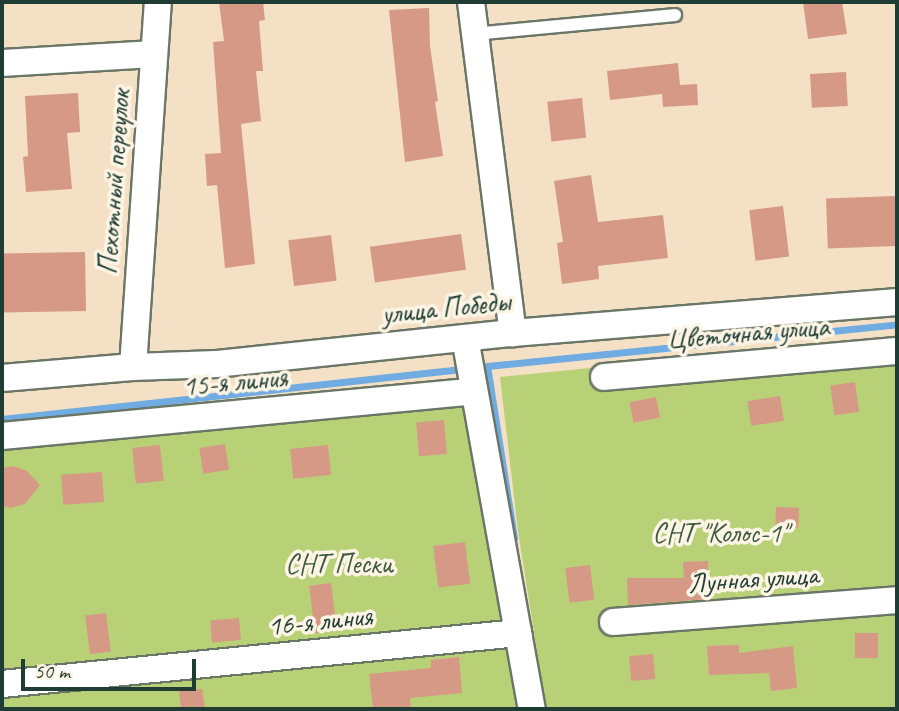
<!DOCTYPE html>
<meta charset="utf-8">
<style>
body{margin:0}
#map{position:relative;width:899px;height:711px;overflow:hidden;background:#f4e0c4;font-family:Caveat,sans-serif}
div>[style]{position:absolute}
.green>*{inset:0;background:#b9d176}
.stream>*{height:7px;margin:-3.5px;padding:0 3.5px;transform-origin:3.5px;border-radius:3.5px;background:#70abe1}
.building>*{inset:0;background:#d69986;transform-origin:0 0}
.roads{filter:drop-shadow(2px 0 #6a7666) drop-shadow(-2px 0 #6a7666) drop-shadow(0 2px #6a7666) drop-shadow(0 -2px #6a7666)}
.service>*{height:12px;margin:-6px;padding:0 6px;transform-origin:6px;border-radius:6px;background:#fff}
.minor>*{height:26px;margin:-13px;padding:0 13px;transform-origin:13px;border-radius:13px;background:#fff}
span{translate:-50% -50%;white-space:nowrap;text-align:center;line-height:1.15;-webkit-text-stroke:7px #fcf5e5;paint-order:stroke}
.street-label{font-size:28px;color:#1f3d34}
.park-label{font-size:28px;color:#3e5b41}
.frame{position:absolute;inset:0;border:4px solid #1f3d34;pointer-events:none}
.scale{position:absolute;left:21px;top:659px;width:175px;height:32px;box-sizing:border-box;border:4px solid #1f3d34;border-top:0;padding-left:9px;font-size:21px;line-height:24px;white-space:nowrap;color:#1f3d34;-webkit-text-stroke:5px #fcf5e5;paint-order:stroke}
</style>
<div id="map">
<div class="green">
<i style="clip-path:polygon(897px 337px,897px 709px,546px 709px,518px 531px,500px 377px)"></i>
<i style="clip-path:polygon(468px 407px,519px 709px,2px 709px,2px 448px)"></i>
</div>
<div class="stream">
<i style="left:2px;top:419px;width:460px;rotate:-6.2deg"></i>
<i style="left:514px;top:538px;width:174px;rotate:-98.9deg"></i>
<i style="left:487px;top:366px;width:412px;rotate:-5.8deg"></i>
</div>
<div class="building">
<i style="clip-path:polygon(219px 2px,263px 2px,265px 20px,259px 21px,263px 71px,256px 71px,261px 121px,241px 124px,255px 264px,225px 268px,217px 185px,207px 186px,205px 154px,221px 153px,213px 42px,224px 41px)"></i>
<i style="clip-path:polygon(803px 2px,842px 2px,847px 34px,808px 39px)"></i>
<i style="clip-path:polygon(429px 8px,430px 46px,438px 101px,435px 102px,443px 156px,405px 162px,389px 10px)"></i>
<i style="clip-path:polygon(678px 63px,680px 85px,697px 84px,698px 105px,663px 107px,662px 94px,610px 100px,607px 71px)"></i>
<i style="left:846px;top:72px;width:34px;height:36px;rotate:87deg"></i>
<i style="clip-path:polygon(78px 93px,80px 132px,67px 133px,72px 189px,26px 192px,23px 157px,28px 156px,25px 96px)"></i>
<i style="left:582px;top:98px;width:40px;height:35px;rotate:84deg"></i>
<i style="clip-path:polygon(591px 175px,598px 222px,663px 215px,668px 258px,598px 266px,599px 279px,562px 284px,557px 243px,563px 242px,554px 181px)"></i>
<i style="left:895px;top:196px;width:50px;height:69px;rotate:88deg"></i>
<i style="left:783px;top:206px;width:51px;height:34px;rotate:83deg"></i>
<i style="left:461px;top:234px;width:36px;height:92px;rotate:82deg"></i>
<i style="left:331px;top:235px;width:46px;height:43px;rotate:83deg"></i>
<i style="left:85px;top:252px;width:59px;height:83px;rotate:89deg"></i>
<i style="left:855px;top:382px;width:30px;height:25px;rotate:82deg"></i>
<i style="left:780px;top:396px;width:25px;height:33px;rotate:81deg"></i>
<i style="left:656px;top:397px;width:21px;height:27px;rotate:79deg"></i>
<i style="left:444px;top:420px;width:34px;height:28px;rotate:85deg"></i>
<i style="left:225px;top:444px;width:26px;height:26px;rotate:81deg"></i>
<i style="left:160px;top:445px;width:36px;height:28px;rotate:84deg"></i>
<i style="left:328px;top:445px;width:30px;height:38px;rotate:84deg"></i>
<i style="clip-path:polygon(13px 466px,27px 471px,40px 485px,25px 504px,11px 508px,2px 506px,2px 468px)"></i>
<i style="left:102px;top:472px;width:30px;height:41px;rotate:86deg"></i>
<i style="left:776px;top:507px;width:23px;height:20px;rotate:2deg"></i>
<i style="left:465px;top:542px;width:42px;height:32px;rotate:83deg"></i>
<i style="clip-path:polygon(708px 561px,709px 599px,628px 605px,627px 578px,684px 578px,683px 562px)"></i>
<i style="left:590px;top:565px;width:35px;height:25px;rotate:83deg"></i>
<i style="left:331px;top:583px;width:48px;height:22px;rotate:83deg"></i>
<i style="left:106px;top:613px;width:39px;height:21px;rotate:83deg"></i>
<i style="left:239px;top:618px;width:22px;height:29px;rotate:85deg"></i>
<i style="left:855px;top:633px;width:23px;height:25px"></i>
<i style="clip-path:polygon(739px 645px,739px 653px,793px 646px,797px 688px,771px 691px,769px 673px,709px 675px,707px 646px)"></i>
<i style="left:653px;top:654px;width:25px;height:24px;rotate:85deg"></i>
<i style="clip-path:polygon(459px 657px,462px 693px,410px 698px,411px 709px,373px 709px,369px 674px,431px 668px,431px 660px)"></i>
<i style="clip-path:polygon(202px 689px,205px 709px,181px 709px,179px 691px)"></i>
</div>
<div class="roads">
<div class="service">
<i style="left:474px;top:34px;width:202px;rotate:-5.4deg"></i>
</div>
<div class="minor">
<i style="left:471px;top:2px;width:334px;rotate:82.8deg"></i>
<i style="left:2px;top:63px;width:152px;rotate:-3.4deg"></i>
<i style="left:465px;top:338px;width:377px;rotate:79.8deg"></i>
<i style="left:133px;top:367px;width:366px;rotate:-86.1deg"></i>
<i style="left:604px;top:377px;width:294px;rotate:-5.1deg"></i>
<i style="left:2px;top:378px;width:131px;rotate:-4.8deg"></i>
<i style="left:133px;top:367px;width:83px;rotate:-2.1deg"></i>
<i style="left:216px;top:364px;width:299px;rotate:-6deg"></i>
<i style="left:513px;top:333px;width:385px;rotate:-4.6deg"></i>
<i style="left:2px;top:436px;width:474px;rotate:-5.4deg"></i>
<i style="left:613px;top:622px;width:285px;rotate:-4.4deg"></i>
<i style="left:2px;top:684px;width:519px;rotate:-5.64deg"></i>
</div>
</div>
<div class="street-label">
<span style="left:114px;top:182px;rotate:-86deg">Пехотный переулок</span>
<span style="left:446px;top:308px;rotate:-6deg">улица Победы</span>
<span style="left:748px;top:333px;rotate:-5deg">Цветочная улица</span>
<span style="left:235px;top:382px;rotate:-5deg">15-я линия</span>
<span style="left:753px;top:579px;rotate:-4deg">Лунная улица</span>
<span style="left:320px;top:621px;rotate:-6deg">16-я линия</span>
</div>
<div class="park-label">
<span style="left:720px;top:533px">СНТ "Колос-1"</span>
<span style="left:339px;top:564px">СНТ Пески</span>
</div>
<div class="frame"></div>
<div class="scale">50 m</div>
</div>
